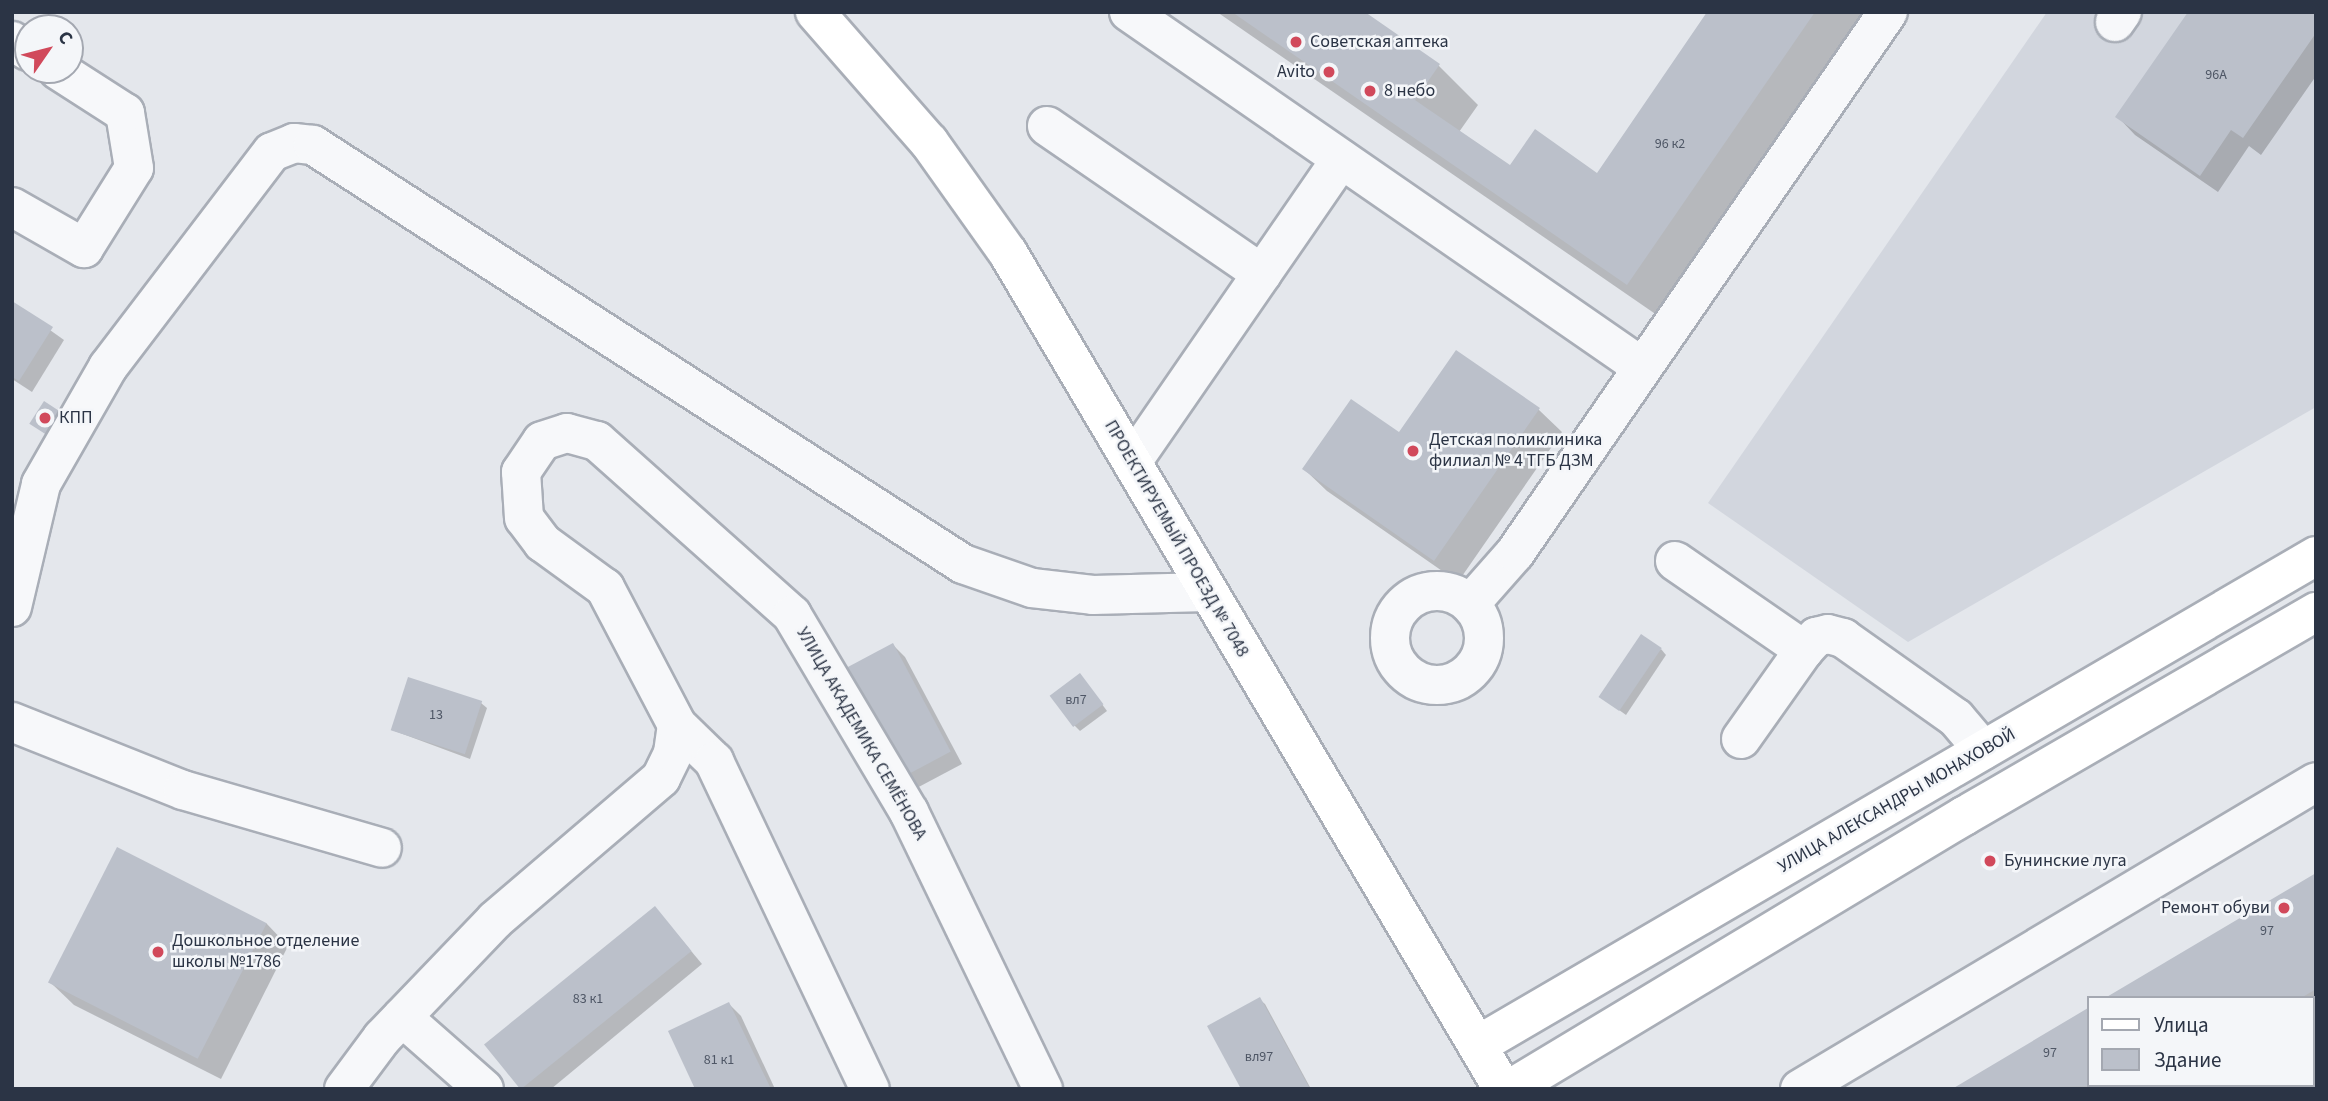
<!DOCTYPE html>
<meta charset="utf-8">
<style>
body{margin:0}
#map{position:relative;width:2328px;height:1101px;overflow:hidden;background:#e4e7ec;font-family:"Source Sans 3",sans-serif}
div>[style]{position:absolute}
.built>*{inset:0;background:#d2d6de}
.shadow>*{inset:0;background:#0003}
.building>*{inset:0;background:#bbc0ca;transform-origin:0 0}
.roads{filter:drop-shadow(2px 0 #a9aeb7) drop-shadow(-2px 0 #a9aeb7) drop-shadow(0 2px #a9aeb7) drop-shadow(0 -2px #a9aeb7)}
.minor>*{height:38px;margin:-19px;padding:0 19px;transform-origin:19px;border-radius:19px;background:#f7f8fa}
.minor>.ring{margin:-19px;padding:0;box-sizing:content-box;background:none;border:38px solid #f7f8fa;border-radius:50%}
.major>*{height:38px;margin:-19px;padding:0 19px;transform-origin:19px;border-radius:19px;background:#fff}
.dots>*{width:19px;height:19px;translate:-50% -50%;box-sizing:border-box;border:4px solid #f4f6f9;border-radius:50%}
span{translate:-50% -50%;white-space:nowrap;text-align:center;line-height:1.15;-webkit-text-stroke:5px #f4f6f9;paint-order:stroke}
.number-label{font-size:14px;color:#4f5766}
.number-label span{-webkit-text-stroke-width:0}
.poi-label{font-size:18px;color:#2b3445}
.left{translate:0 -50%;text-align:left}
.right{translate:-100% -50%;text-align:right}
.street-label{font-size:18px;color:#2b3445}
.frame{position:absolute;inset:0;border:14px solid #2b3445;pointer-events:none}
.legend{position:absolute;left:2087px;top:996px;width:228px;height:91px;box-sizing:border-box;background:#f4f6f9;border:2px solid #a4a8b1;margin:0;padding:9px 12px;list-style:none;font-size:21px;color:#2b3445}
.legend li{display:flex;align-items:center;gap:14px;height:35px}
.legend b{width:35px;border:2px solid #a4a8b1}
.north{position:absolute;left:14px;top:14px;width:70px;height:70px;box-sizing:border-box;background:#f4f6f9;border:2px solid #a4a8b1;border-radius:50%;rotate:55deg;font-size:19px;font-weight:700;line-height:28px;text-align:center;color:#2b3445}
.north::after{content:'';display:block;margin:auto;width:24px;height:32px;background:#d1495b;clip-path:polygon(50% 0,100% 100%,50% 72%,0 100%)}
</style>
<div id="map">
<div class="built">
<i style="clip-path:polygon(2047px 12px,2316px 12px,2316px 407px,1908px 642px,1708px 503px)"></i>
</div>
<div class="shadow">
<i style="clip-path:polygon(1217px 12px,1362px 12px,1439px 66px,1478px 105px,1459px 132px,1511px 168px,1597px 175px,1710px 12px,1880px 12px,1667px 322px)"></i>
<i style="clip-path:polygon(2316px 12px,2316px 76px,2261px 155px,2249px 146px,2218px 192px,2135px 135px,2118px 117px)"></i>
<i style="clip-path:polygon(12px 303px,64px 340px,32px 392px,12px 379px)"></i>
<i style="clip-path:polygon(1456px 352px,1539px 410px,1562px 432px,1458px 582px,1327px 491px,1304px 469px,1399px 435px)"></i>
<i style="clip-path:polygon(893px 645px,905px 657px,962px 764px,913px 790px,901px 778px)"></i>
<i style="clip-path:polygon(1661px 649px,1666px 655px,1626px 715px,1601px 697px)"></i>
<i style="clip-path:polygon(1085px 681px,1107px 711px,1080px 731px,1074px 725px)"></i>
<i style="clip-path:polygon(481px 703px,487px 708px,470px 759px,392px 730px)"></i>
<i style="clip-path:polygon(2316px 875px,2316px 1050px,2312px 1053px,2312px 998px,2108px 998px)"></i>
<i style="clip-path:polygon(666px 921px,702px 964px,551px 1089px,522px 1089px,488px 1047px)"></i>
<i style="clip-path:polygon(266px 923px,288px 946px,221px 1079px,74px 1005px,51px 983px)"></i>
<i style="clip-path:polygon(1259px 999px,1265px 1004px,1311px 1089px,1243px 1089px)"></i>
<i style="clip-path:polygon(729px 1004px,741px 1016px,775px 1089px,697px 1089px)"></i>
<i style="clip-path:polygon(2088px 1010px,2088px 1085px,2257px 1085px,1955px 1089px)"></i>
</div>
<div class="building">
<i style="clip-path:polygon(1232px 12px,1365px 12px,1440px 64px,1415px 100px,1425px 107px,1510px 165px,1535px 129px,1597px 173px,1707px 12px,1815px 12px,1627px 285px)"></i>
<i style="clip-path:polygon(2188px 12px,2316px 12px,2316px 33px,2243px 138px,2231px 130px,2200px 176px,2115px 117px)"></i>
<i style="clip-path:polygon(12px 301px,53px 327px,19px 381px,12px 377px)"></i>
<i style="clip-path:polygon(1456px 350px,1540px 408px,1434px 561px,1302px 469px,1351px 399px,1399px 432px)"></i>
<i style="left:44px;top:401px;width:20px;height:27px;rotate:33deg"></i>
<i style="left:1641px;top:634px;width:25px;height:76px;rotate:34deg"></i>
<i style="left:893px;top:643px;width:123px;height:58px;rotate:62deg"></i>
<i style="left:1080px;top:673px;width:39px;height:38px;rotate:53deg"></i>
<i style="left:408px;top:677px;width:78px;height:56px;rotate:18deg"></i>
<i style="left:117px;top:847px;width:168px;height:152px;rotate:27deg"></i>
<i style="clip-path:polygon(2316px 873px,2316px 989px,2301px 998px,2105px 998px)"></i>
<i style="left:655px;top:906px;width:58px;height:220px;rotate:51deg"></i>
<i style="clip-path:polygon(1260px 997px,1310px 1089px,1241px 1089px,1207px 1026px)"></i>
<i style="clip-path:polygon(729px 1002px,771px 1089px,695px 1089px,668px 1031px)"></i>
<i style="clip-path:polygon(2088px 1008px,2088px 1085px,2153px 1085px,1952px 1089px)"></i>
</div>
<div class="roads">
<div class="minor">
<i style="left:1129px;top:12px;width:624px;rotate:34.68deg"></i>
<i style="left:2115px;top:22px;width:12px;rotate:-55deg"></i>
<i style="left:12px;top:41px;width:19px;rotate:32deg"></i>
<i style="left:1047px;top:126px;width:261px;rotate:34.5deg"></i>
<i style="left:12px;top:207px;width:83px;rotate:29.7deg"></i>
<i style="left:84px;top:248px;width:94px;rotate:-58deg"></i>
<i style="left:134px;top:168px;width:56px;rotate:-99.3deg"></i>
<i style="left:125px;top:113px;width:80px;rotate:-147.3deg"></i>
<i style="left:1132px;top:462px;width:368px;rotate:-55.4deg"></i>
<i style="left:1675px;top:561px;width:157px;rotate:34.6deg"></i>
<i class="ring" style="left:1390px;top:591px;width:56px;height:56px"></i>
<i style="left:1470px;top:604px;width:68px;rotate:-48.6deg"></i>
<i style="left:1515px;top:553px;width:657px;rotate:-55.42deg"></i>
<i style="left:12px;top:607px;width:126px;rotate:-76.7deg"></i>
<i style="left:41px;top:484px;width:135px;rotate:-60.2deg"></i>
<i style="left:108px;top:367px;width:270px;rotate:-52.7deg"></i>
<i style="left:272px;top:152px;width:24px;rotate:-22deg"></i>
<i style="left:294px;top:143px;width:19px;rotate:6deg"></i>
<i style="left:313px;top:145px;width:773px;rotate:32.81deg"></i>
<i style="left:963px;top:564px;width:73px;rotate:19.2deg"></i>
<i style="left:1032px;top:588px;width:61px;rotate:6.5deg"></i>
<i style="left:1093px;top:595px;width:114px;rotate:-1.5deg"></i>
<i style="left:12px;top:722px;width:184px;rotate:21.7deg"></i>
<i style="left:183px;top:790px;width:207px;rotate:16.2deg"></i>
<i style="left:677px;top:725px;width:52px;rotate:44.2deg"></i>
<i style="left:714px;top:761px;width:363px;rotate:64.6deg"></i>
<i style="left:1741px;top:739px;width:109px;rotate:-54.7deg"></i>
<i style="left:1804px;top:650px;width:18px;rotate:-47deg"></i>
<i style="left:1816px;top:637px;width:12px;rotate:-14deg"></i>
<i style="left:1828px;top:634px;width:16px;rotate:15deg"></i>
<i style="left:1843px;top:638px;width:138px;rotate:35.3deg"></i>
<i style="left:1956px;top:718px;width:42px;rotate:49.8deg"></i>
<i style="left:402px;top:1017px;width:109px;rotate:41.3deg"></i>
<i style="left:344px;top:1089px;width:64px;rotate:-53.3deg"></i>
<i style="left:382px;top:1038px;width:163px;rotate:-46.2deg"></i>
<i style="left:495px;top:920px;width:218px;rotate:-40.5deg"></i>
<i style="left:661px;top:778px;width:28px;rotate:-64deg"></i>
<i style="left:673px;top:753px;width:28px;rotate:-82deg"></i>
<i style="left:677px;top:725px;width:155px;rotate:-117.7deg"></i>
<i style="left:605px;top:588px;width:77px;rotate:-144deg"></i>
<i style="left:543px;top:543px;width:31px;rotate:-127deg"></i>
<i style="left:524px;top:518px;width:46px;rotate:-93.7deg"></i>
<i style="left:521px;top:472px;width:37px;rotate:-56deg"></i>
<i style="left:542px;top:441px;width:26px;rotate:-18deg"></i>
<i style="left:567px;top:433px;width:31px;rotate:15deg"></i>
<i style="left:597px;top:441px;width:261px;rotate:41.7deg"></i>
<i style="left:792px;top:615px;width:229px;rotate:59.3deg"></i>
<i style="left:909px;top:812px;width:308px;rotate:64.2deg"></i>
<i style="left:1800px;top:1089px;width:600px;rotate:-30.75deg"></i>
<i style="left:2288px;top:1089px;width:7px;rotate:-34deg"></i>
</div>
<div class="major">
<i style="left:815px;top:12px;width:173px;rotate:48.8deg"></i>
<i style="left:929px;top:142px;width:136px;rotate:54.6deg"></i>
<i style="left:1008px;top:253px;width:972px;rotate:59.37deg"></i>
<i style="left:1478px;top:1045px;width:970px;rotate:-30.26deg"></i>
<i style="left:1510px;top:1089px;width:530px;rotate:-31.02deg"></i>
<i style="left:1964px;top:816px;width:407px;rotate:-30.1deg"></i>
</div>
</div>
<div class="dots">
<i style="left:1296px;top:42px;background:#d1495b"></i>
<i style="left:1329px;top:72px;background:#d1495b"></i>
<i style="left:1370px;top:91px;background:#d1495b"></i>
<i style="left:45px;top:418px;background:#d1495b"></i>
<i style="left:1413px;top:451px;background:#d1495b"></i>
<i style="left:1990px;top:861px;background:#d1495b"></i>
<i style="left:2284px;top:908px;background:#d1495b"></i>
<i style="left:158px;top:952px;background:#d1495b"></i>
</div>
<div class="number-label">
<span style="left:2216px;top:75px">96А</span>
<span style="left:1670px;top:144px">96 к2</span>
<span style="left:1076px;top:700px">вл7</span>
<span style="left:436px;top:715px">13</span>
<span style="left:2267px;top:931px">97</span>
<span style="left:588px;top:999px">83 к1</span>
<span style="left:2050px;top:1053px">97</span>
<span style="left:1259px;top:1057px">вл97</span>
<span style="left:719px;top:1060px">81 к1</span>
</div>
<div class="poi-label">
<span class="left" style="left:1310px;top:42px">Советская аптека</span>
<span class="right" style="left:1315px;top:72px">Avito</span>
<span class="left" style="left:1384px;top:91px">8 небо</span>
<span class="left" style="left:59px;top:418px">КПП</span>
<span class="left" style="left:1429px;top:451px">Детская поликлиника<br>филиал № 4 ТГБ ДЗМ</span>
<span class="left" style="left:2004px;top:861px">Бунинские луга</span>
<span class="right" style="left:2270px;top:908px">Ремонт обуви</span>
<span class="left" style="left:172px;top:952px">Дошкольное отделение<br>школы №1786</span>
</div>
<div class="street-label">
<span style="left:1176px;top:539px;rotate:60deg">ПРОЕКТИРУЕМЫЙ ПРОЕЗД № 7048</span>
<span style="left:861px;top:734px;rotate:60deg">УЛИЦА АКАДЕМИКА СЕМЁНОВА</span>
<span style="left:1897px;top:801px;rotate:-30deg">УЛИЦА АЛЕКСАНДРЫ МОНАХОВОЙ</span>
</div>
<div class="frame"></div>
<ul class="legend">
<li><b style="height:9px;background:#fff"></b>Улица</li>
<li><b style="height:19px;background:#bbc0ca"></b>Здание</li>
</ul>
<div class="north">С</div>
</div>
